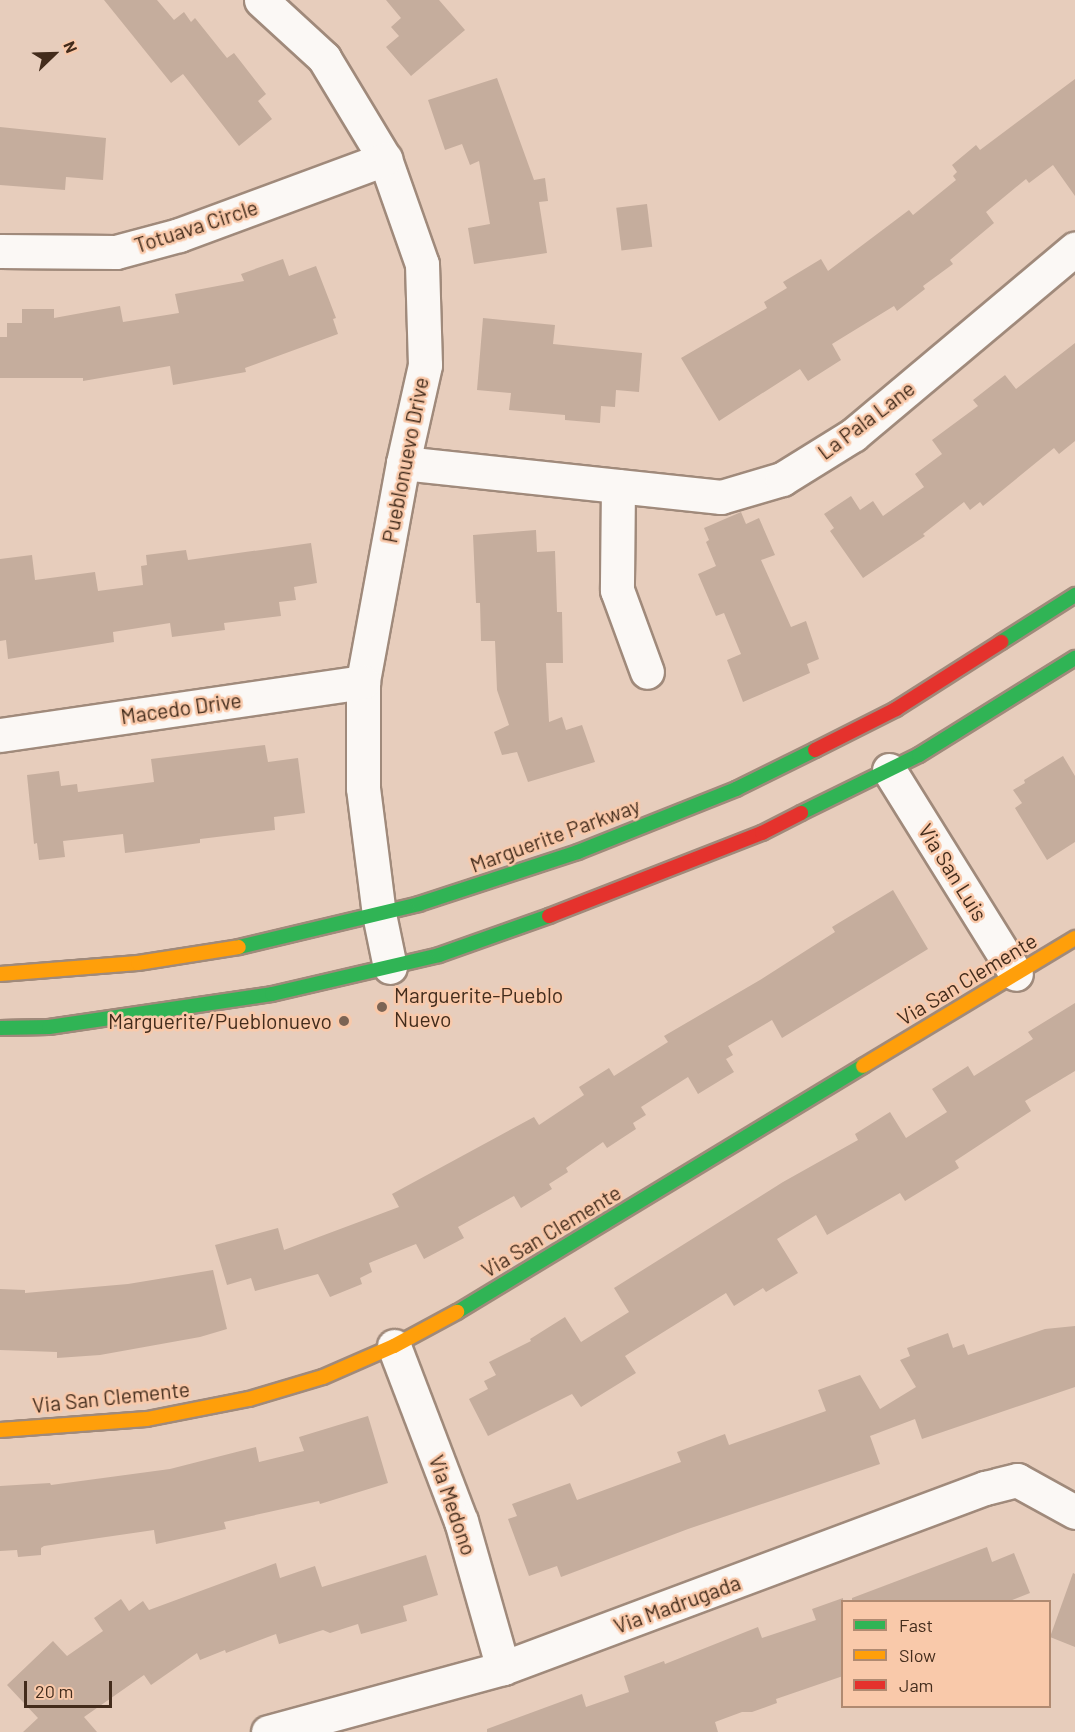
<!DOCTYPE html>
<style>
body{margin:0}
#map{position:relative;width:1075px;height:1732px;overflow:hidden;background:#e7cdbc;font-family:Barlow,sans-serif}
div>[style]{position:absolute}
.building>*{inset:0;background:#c5ad9d;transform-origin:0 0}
.roads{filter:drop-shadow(2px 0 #a08a7b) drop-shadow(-2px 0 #a08a7b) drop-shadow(0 2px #a08a7b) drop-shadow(0 -2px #a08a7b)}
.street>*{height:33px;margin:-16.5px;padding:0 16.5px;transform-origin:16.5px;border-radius:16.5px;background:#fbf8f5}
.fast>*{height:14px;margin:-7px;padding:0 7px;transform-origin:7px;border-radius:7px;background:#30b455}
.slow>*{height:14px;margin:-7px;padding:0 7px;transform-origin:7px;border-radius:7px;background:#ff9f0a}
.jam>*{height:14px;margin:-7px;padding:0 7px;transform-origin:7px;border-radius:7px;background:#e5322d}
.dots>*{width:16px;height:16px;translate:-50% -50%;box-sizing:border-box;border:3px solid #f9c9aa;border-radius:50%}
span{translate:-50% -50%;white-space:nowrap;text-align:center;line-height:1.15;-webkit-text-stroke:5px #f9c9aa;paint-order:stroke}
.street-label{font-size:21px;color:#432c1c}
.poi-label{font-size:21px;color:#432c1c}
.left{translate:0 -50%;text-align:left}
.right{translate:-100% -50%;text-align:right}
.legend{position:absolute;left:841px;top:1600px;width:210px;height:108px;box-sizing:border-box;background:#f9c9aa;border:2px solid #b08a71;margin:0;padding:8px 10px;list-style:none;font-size:18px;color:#432c1c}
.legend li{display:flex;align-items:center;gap:12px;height:30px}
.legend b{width:30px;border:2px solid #b08a71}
.north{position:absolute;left:24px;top:24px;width:60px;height:60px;-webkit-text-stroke:4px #f9c9aa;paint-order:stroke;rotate:67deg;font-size:16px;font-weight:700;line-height:24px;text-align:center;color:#432c1c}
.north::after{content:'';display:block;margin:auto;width:21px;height:27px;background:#432c1c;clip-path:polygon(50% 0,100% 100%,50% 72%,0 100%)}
.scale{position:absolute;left:24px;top:1681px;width:88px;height:27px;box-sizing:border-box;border:3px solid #432c1c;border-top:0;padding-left:8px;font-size:18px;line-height:21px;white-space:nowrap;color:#432c1c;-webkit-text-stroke:4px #f9c9aa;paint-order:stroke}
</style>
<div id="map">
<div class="building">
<i style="clip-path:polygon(104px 0,157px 0,174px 20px,184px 12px,191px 22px,195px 18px,227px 58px,234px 53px,266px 94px,258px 101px,272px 119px,239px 146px,183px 74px,171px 83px)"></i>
<i style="clip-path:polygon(386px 0,439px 0,465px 30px,411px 76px,386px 47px,399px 36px,391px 27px,401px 18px)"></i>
<i style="clip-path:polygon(497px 78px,534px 180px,545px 178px,548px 201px,539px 202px,547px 253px,474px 264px,468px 228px,490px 224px,479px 161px,470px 165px,462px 144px,445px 150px,428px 100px)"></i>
<i style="clip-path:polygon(1075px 79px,1075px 196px,1053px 165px,1029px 183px,1026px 179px,986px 212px,994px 223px,950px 260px,953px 264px,923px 286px,925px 289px,897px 311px,894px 306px,832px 344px,841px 360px,808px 381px,800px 369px,719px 421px,681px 358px,767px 308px,764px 302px,787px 288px,783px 282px,821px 259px,828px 271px,909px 210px,913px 215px,956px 180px,953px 176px,957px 172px,952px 165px,976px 145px,980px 150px)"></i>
<i style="clip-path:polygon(0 127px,106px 138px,103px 180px,66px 177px,65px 190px,0 185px)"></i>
<i style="left:647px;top:204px;width:43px;height:31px;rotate:83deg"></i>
<i style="clip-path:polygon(283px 259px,289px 276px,316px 266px,336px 318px,333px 319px,338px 334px,245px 368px,246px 372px,173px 385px,170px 366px,83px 381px,83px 378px,0 378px,0 337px,7px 337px,7px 323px,22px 323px,22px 309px,54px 309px,54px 318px,120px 306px,123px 322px,179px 313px,175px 294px,244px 281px,241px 274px)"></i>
<i style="clip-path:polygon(483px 318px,555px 325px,553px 344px,642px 353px,639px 392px,616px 390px,615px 407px,601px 406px,600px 423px,565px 420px,565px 415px,509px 410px,511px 393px,477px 390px)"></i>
<i style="clip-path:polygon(1075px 343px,1075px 441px,1059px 454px,1054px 448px,983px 506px,980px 502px,970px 510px,964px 502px,923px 534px,925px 536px,863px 578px,830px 531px,834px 528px,824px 514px,851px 496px,860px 510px,873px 501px,883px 516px,924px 487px,915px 474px,942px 454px,932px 440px,978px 406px,973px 400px,1005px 375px,1016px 389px)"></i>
<i style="clip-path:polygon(741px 512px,746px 524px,759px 518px,775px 555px,761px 560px,791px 627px,806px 621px,819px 659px,807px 664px,810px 673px,743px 702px,727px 660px,741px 654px,724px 613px,716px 616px,698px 574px,716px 566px,706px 542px,709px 540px,704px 528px)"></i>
<i style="clip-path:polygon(536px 530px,537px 552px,555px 551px,557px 612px,562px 612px,563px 663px,546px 663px,549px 722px,562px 717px,566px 730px,582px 725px,595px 762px,528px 782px,517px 752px,502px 755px,494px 732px,509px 725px,497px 690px,495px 641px,481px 641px,480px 603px,476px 603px,473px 535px)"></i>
<i style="clip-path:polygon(311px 543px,317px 583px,294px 587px,296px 600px,279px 602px,281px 616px,224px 623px,225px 630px,172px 637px,170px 623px,113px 632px,114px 642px,8px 659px,6px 640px,0 641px,0 559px,32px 555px,35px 580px,95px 572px,98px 591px,143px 585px,141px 566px,147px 565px,146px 555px,186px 550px,188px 560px)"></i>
<i style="clip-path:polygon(265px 745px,268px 762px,298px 758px,305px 813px,274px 817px,275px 830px,200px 839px,200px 843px,125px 853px,123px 834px,63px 841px,65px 857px,39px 860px,37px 843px,34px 844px,27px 775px,59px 771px,61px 786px,77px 784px,78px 792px,154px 782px,151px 759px)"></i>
<i style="clip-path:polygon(1063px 756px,1075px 776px,1075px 842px,1047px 860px,1015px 808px,1022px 803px,1013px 790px,1025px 783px,1024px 780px)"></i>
<i style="clip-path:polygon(893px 890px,928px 949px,782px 1038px,772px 1020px,728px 1046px,733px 1055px,726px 1059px,734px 1072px,698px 1094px,688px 1077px,641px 1107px,646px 1115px,633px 1123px,636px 1129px,607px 1148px,603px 1142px,566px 1168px,568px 1172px,549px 1184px,552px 1189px,521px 1208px,514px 1196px,458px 1227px,464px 1238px,424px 1259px,416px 1244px,369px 1263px,372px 1272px,360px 1278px,362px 1284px,330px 1297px,318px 1274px,255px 1291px,251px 1278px,227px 1285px,215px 1245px,278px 1228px,284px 1250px,399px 1207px,392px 1194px,534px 1117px,539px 1125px,584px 1095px,579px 1087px,609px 1068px,614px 1076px,668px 1042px,664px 1036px,760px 980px,835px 932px,832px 927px)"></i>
<i style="clip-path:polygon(1075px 1003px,1075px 1071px,1025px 1101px,1031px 1111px,955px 1161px,959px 1168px,905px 1201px,900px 1193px,827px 1235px,816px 1215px,777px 1239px,798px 1273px,766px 1292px,763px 1288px,734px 1306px,726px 1293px,625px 1356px,636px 1373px,581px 1407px,572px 1394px,488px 1436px,469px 1399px,488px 1389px,484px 1381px,496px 1375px,489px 1362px,531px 1341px,530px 1339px,565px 1317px,581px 1342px,629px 1312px,614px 1288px,783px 1182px,858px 1140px,855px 1134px,890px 1112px,906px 1138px,947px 1112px,932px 1089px,968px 1066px,974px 1076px,1033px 1039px,1028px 1032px)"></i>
<i style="clip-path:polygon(213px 1270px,227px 1329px,200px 1337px,100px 1355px,57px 1358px,57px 1352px,0 1350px,0 1289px,25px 1290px,25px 1293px,128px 1284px)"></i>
<i style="clip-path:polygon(1075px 1326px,1075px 1387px,922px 1439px,915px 1419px,870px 1436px,880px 1464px,688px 1529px,561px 1577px,557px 1566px,529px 1576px,508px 1519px,517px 1516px,512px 1504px,570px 1483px,577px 1500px,681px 1462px,677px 1452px,725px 1434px,729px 1445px,826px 1411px,818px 1390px,860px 1375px,880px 1409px,916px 1387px,900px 1360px,910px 1356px,907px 1348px,948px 1333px,953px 1348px,964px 1344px,968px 1355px,1045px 1329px)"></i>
<i style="clip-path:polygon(368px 1416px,388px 1483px,320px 1504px,319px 1501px,224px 1522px,226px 1529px,156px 1544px,154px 1530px,44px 1546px,41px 1548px,41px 1555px,18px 1557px,17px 1550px,0 1551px,0 1486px,50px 1483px,51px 1485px,170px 1469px,256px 1447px,259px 1462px,304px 1451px,299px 1437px)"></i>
<i style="clip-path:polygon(987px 1547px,992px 1562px,1014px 1553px,1030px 1593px,1007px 1602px,852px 1602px,852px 1598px)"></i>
<i style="clip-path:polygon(426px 1555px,438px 1595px,403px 1606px,407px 1621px,361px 1634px,358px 1624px,330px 1633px,323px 1630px,279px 1644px,276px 1634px,226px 1653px,225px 1650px,200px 1660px,197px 1653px,151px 1685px,144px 1675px,84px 1717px,97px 1732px,23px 1732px,38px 1718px,7px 1685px,53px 1641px,67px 1656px,103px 1631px,94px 1618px,121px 1599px,129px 1611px,143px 1601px,149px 1610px,276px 1563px,280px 1578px,315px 1566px,322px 1587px)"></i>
<i style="clip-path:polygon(1073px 1573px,1075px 1574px,1075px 1647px,1050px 1637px)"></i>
<i style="clip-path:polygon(843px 1598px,843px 1676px,776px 1699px,777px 1703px,752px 1712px,742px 1712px,715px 1722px,718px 1732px,487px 1732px,487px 1729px,582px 1694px,586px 1707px,629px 1692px,624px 1676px,664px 1661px,665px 1664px,758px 1627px,762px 1638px,816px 1620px,812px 1609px)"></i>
</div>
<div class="roads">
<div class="street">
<i style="left:261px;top:0;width:86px;rotate:42.6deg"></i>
<i style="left:324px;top:58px;width:118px;rotate:58.9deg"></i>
<i style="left:385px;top:159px;width:111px;rotate:70.6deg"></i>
<i style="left:422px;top:264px;width:101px;rotate:88.3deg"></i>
<i style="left:425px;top:365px;width:100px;rotate:102.7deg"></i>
<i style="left:403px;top:463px;width:223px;rotate:100.4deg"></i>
<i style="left:363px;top:682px;width:106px;rotate:90deg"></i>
<i style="left:363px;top:788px;width:127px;rotate:82.8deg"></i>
<i style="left:379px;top:914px;width:54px;rotate:78.3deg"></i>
<i style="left:0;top:251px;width:116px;rotate:0.5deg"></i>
<i style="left:116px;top:252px;width:65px;rotate:-15.1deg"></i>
<i style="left:179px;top:235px;width:220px;rotate:-20.3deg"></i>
<i style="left:403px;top:463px;width:320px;rotate:6.1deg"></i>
<i style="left:721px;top:497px;width:64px;rotate:-16.4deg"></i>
<i style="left:782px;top:479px;width:84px;rotate:-31.8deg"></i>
<i style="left:853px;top:435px;width:290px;rotate:-40deg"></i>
<i style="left:618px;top:486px;width:104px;rotate:90.6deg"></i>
<i style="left:617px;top:590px;width:87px;rotate:69.9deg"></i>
<i style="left:0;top:735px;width:367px;rotate:-8.3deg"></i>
<i style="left:889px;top:770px;width:240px;rotate:58.1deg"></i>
<i style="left:394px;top:1346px;width:187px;rotate:69.1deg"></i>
<i style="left:461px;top:1521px;width:153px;rotate:74.1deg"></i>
<i style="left:268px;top:1732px;width:244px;rotate:-15.2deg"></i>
<i style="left:503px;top:1668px;width:515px;rotate:-20.48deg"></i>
<i style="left:985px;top:1488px;width:33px;rotate:-14deg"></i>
<i style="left:1017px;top:1480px;width:66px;rotate:28.9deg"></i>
</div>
<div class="fast">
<i style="left:1001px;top:642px;width:88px;rotate:-32.4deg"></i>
<i style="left:801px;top:813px;width:131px;rotate:-26.2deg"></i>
<i style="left:919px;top:755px;width:184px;rotate:-31.9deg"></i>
<i style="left:239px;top:947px;width:185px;rotate:-13.4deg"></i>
<i style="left:419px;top:904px;width:167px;rotate:-18.1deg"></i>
<i style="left:578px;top:852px;width:170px;rotate:-21.7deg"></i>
<i style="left:736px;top:789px;width:88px;rotate:-26.3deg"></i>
<i style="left:0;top:1028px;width:49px;rotate:-1.2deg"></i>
<i style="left:49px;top:1027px;width:225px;rotate:-8.4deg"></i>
<i style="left:272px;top:994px;width:171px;rotate:-13.1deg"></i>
<i style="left:439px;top:955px;width:117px;rotate:-19.5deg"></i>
<i style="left:457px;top:1312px;width:475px;rotate:-31.2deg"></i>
</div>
<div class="slow">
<i style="left:0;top:974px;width:138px;rotate:-4.6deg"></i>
<i style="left:138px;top:963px;width:102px;rotate:-9deg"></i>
<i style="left:863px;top:1066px;width:248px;rotate:-31.1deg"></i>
<i style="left:0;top:1430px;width:147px;rotate:-4.3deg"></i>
<i style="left:147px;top:1419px;width:104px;rotate:-11.1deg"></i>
<i style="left:249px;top:1399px;width:77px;rotate:-16.6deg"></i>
<i style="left:323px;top:1377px;width:77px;rotate:-23.6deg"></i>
<i style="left:394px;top:1346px;width:72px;rotate:-28.4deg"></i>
</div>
<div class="jam">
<i style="left:815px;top:750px;width:91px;rotate:-26.8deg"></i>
<i style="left:896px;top:709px;width:125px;rotate:-32.5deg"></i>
<i style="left:549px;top:916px;width:229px;rotate:-21.3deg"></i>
<i style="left:762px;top:833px;width:44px;rotate:-27.1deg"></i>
</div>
</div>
<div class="dots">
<i style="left:382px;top:1007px;background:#7c6454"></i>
<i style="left:344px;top:1021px;background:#7c6454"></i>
</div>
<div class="street-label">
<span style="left:196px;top:226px;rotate:-18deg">Totuava Circle</span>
<span style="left:866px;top:420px;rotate:-37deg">La Pala Lane</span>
<span style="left:405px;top:460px;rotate:-79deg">Pueblonuevo Drive</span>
<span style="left:181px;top:708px;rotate:-8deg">Macedo Drive</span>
<span style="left:555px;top:835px;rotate:-20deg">Marguerite Parkway</span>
<span style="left:953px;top:872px;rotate:58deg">Via San Luis</span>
<span style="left:967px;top:979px;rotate:-31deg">Via San Clemente</span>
<span style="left:551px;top:1231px;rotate:-31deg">Via San Clemente</span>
<span style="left:111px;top:1397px;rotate:-6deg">Via San Clemente</span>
<span style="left:453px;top:1505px;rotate:71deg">Via Medono</span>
<span style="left:677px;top:1604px;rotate:-20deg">Via Madrugada</span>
</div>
<div class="poi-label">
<span class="left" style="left:394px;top:1007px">Marguerite-Pueblo<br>Nuevo</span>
<span class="right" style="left:332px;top:1021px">Marguerite/Pueblonuevo</span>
</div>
<ul class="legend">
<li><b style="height:8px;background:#30b455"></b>Fast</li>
<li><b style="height:8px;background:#ff9f0a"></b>Slow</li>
<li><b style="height:8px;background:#e5322d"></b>Jam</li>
</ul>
<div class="north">N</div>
<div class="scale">20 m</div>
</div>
